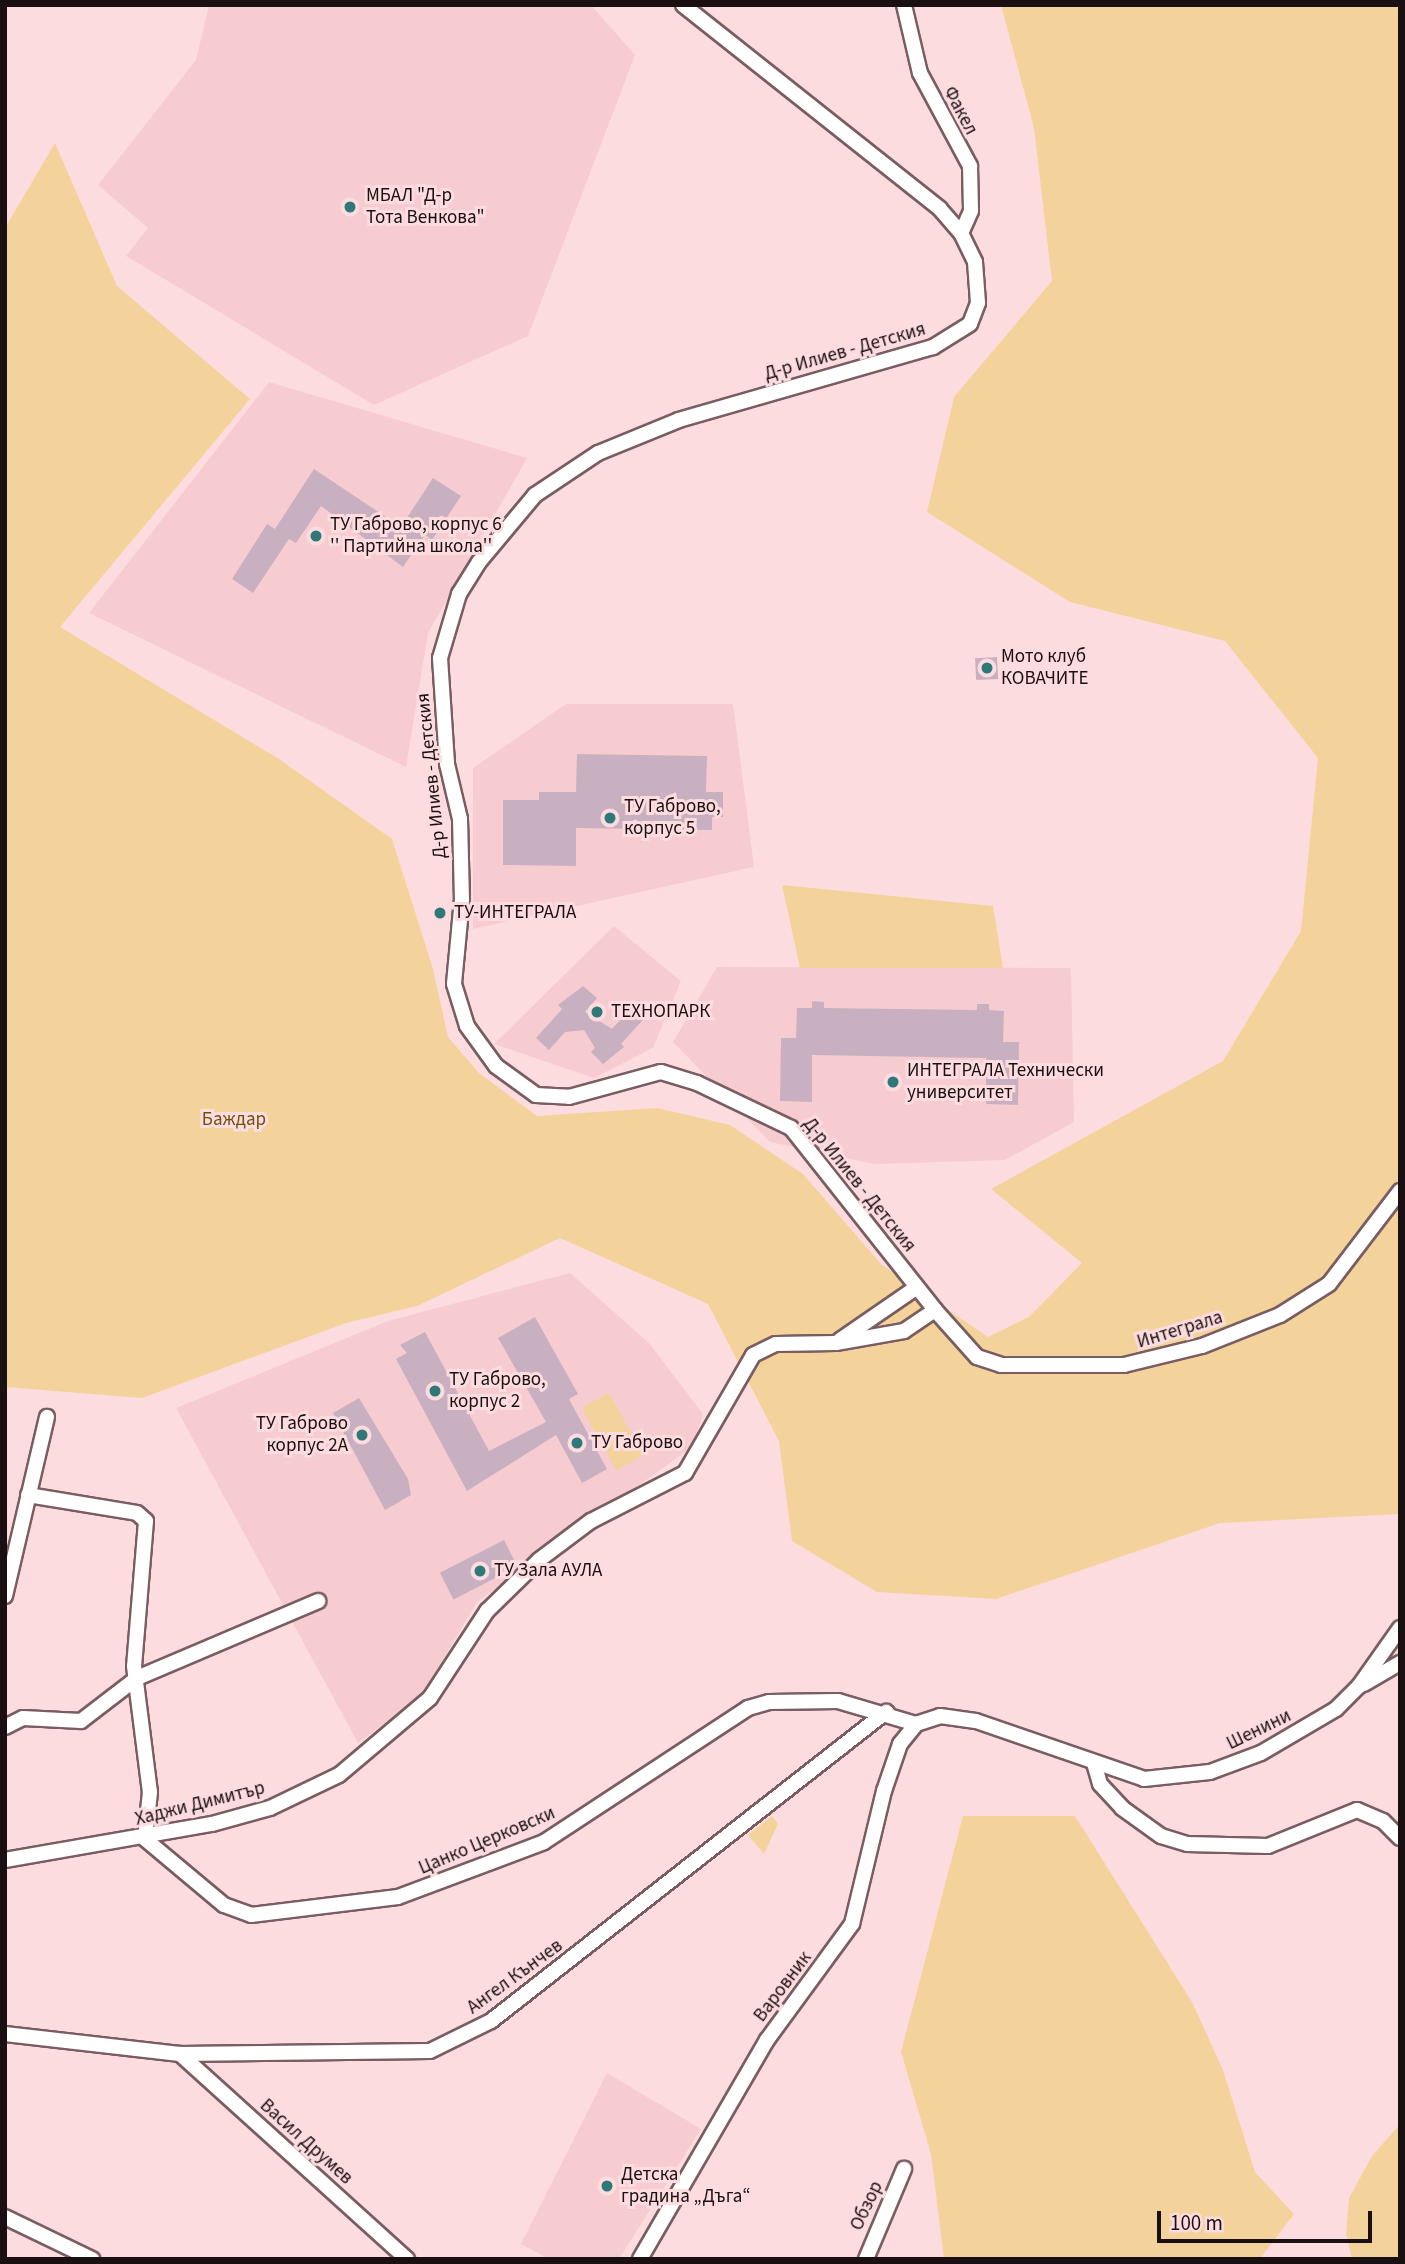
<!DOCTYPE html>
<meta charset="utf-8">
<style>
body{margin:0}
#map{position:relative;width:1405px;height:2264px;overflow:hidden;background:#fddcdf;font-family:"Source Sans 3",sans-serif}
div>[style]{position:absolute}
.built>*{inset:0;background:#f6ccd0}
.green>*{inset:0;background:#f3d39b;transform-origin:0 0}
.building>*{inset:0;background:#c9b0c1;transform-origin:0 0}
.roads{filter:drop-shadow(2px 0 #795d60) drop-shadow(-2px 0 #795d60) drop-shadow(0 2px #795d60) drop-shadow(0 -2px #795d60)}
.minor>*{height:14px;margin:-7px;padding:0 7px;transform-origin:7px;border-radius:7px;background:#fff}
.dots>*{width:19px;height:19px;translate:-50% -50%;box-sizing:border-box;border:4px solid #fddcdf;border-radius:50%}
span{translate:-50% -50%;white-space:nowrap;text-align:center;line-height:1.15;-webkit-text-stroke:6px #fddcdf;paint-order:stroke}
.street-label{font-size:19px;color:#1b1011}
.poi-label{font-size:19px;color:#1b1011}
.left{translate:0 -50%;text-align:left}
.right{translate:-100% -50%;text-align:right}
.park-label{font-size:19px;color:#70520e}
.frame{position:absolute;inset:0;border:7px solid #1b1011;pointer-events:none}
.scale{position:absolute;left:1157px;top:2211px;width:215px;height:32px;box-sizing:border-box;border:4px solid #1b1011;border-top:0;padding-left:9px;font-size:21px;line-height:24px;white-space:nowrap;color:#1b1011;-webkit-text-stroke:5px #fddcdf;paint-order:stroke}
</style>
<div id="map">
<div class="built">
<i style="clip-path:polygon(209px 5px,591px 5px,635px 55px,528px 336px,374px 405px,126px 256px,148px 228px,98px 185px,196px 60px)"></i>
<i style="clip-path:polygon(269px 382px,527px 458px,428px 633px,406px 767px,89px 613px)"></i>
<i style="clip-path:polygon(566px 704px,733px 704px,754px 867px,473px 929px,473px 768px)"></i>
<i style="clip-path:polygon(614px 926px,681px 981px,653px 1048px,594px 1078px,494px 1044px)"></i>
<i style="clip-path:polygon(717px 967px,1071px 968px,1074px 1122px,1005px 1160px,875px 1164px,770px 1142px,673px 1042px)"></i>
<i style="clip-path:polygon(570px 1273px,649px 1343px,703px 1414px,692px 1447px,477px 1602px,422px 1695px,358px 1743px,176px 1408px,388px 1321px)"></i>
<i style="clip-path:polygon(607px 2073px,701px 2129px,619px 2259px,549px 2259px,521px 2244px)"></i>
</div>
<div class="green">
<i style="clip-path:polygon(1001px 5px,1400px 5px,1400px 1514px,1220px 1523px,996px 1599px,877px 1592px,792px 1541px,779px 1441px,708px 1304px,560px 1238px,417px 1306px,346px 1323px,142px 1398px,5px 1387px,5px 228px,55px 143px,117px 286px,250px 399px,60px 627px,279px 759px,392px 839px,433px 969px,448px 1037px,479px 1073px,537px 1116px,657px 1108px,730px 1125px,803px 1174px,882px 1265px,988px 1337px,1029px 1317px,1082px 1263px,991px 1189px,1223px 1061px,1301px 931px,1318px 758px,1225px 641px,1070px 602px,927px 512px,954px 397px,1052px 281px,1034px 128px)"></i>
<i style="clip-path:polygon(782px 885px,993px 906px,1003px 968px,800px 968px)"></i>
<i style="left:609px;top:1393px;width:71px;height:31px;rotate:61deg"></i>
<i style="clip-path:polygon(772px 1816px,778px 1824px,764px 1854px,748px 1835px)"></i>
<i style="clip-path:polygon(963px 1816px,1075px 1816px,1192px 2002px,1223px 2070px,1255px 2172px,1294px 2214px,1260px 2259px,944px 2259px,931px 2154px,901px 2052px)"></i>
<i style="clip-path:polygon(1400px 2124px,1400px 2259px,1352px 2259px,1346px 2234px,1349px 2198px,1372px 2156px)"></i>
</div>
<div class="building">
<i style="clip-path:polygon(314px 469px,401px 527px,433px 478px,461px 496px,432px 540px,425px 535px,403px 567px,321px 506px,296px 543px,289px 539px,253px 593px,232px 579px,267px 524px,275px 529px)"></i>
<i style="left:997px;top:657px;width:22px;height:22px;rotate:87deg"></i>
<i style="clip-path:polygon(577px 754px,707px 756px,706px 792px,723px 792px,723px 817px,712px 817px,712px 830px,576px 828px,576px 866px,503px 865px,503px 800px,539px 800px,539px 792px,576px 792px)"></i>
<i style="clip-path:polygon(583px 986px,597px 998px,585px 1012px,612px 1029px,639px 1000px,651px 1011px,621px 1044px,624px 1047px,603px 1064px,591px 1052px,595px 1048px,584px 1030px,565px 1032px,549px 1050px,536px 1038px,562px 1009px,558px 1005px)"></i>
<i style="clip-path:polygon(812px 1001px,824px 1002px,824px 1008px,977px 1010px,977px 1004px,989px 1004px,989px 1010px,1004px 1011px,1003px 1042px,1019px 1042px,1018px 1105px,986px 1104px,986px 1058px,812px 1055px,812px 1102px,780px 1101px,781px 1038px,796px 1038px,797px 1008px,812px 1008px)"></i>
<i style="clip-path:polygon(535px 1317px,578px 1394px,569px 1399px,607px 1469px,582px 1483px,556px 1435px,467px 1491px,396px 1359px,407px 1353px,400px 1345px,425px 1332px,489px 1451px,546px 1422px,498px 1338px)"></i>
<i style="clip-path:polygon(359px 1398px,408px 1479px,411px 1495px,385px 1510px,333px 1413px)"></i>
<i style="left:504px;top:1540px;width:30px;height:72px;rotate:63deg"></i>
</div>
<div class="roads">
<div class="minor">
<i style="left:683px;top:5px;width:328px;rotate:38.4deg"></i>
<i style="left:940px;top:209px;width:32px;rotate:49deg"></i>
<i style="left:961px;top:233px;width:32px;rotate:64deg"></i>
<i style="left:975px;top:262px;width:41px;rotate:85.8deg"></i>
<i style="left:978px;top:303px;width:22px;rotate:111deg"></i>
<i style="left:970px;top:324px;width:44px;rotate:148.1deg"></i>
<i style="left:933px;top:347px;width:264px;rotate:164deg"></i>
<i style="left:679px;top:420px;width:87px;rotate:157.8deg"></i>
<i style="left:598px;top:453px;width:76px;rotate:146.3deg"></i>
<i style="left:535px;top:495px;width:87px;rotate:129.9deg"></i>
<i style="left:479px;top:562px;width:38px;rotate:122deg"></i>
<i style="left:459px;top:594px;width:67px;rotate:106.5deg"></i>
<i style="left:440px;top:658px;width:106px;rotate:86.2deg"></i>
<i style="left:447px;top:764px;width:57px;rotate:76.7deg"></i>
<i style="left:460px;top:819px;width:80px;rotate:88.6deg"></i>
<i style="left:462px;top:899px;width:85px;rotate:95.4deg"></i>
<i style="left:454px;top:984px;width:44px;rotate:72.8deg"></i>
<i style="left:467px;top:1026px;width:49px;rotate:54.1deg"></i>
<i style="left:496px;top:1066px;width:49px;rotate:35.9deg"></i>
<i style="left:536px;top:1095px;width:33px;rotate:3deg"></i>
<i style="left:569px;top:1097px;width:95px;rotate:-15.2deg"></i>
<i style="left:661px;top:1072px;width:38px;rotate:17deg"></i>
<i style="left:697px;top:1083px;width:104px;rotate:25.6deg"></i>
<i style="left:791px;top:1128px;width:232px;rotate:51.6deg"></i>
<i style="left:935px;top:1310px;width:63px;rotate:48.2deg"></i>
<i style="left:977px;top:1357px;width:25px;rotate:18deg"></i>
<i style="left:1001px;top:1365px;width:123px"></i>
<i style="left:1124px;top:1365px;width:80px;rotate:-13.7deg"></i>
<i style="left:1202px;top:1346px;width:84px;rotate:-21.7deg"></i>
<i style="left:1280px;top:1315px;width:58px;rotate:-32.3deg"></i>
<i style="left:1329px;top:1284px;width:117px;rotate:-52.6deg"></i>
<i style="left:904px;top:5px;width:70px;rotate:76.8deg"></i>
<i style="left:920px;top:73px;width:106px;rotate:61.7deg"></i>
<i style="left:970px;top:166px;width:45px;rotate:88.7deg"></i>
<i style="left:971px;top:211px;width:24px;rotate:114deg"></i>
<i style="left:840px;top:1340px;width:93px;rotate:-34.5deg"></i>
<i style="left:28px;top:1495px;width:110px;rotate:9.4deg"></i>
<i style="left:137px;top:1513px;width:12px;rotate:42deg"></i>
<i style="left:146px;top:1521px;width:145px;rotate:94.7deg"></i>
<i style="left:134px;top:1666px;width:127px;rotate:82.8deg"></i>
<i style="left:150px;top:1792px;width:47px;rotate:96.1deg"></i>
<i style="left:145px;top:1839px;width:103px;rotate:39.9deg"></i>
<i style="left:224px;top:1905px;width:29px;rotate:20deg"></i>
<i style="left:251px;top:1915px;width:148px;rotate:-7deg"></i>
<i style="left:398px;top:1897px;width:156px;rotate:-20.6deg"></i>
<i style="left:544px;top:1842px;width:244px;rotate:-33.3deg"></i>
<i style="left:748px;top:1708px;width:22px;rotate:-16deg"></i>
<i style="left:769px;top:1702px;width:69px;rotate:-0.8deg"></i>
<i style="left:838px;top:1701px;width:81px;rotate:16.4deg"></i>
<i style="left:5px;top:1596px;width:184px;rotate:-76.8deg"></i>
<i style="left:1364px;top:1684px;width:42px;rotate:-30.3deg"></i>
<i style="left:5px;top:1727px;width:20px;rotate:-27deg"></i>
<i style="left:23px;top:1718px;width:58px;rotate:3deg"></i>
<i style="left:81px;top:1721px;width:71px;rotate:-37.5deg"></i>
<i style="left:137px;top:1678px;width:197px;rotate:-23deg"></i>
<i style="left:1094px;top:1763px;width:22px;rotate:74deg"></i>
<i style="left:1100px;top:1784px;width:33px;rotate:47deg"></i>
<i style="left:1122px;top:1808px;width:48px;rotate:35.7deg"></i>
<i style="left:1161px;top:1836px;width:27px;rotate:17deg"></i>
<i style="left:1187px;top:1844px;width:81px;rotate:1.4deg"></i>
<i style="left:1268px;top:1846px;width:96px;rotate:-22deg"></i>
<i style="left:1357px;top:1810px;width:28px;rotate:23deg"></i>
<i style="left:1383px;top:1821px;width:24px;rotate:45deg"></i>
<i style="left:5px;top:1860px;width:210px;rotate:-9.9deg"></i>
<i style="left:212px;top:1824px;width:60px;rotate:-15.4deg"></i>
<i style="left:270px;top:1808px;width:76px;rotate:-25.6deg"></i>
<i style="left:339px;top:1775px;width:119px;rotate:-40.2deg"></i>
<i style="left:430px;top:1698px;width:104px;rotate:-56.8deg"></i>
<i style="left:487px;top:1611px;width:73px;rotate:-44.4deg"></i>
<i style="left:539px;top:1560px;width:65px;rotate:-36.9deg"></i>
<i style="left:591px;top:1521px;width:106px;rotate:-27.1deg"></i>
<i style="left:685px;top:1473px;width:136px;rotate:-60deg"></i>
<i style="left:753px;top:1355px;width:25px;rotate:-26deg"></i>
<i style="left:776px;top:1344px;width:60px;rotate:-1deg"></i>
<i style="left:836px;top:1343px;width:69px;rotate:-10deg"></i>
<i style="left:904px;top:1331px;width:37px;rotate:-34deg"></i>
<i style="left:5px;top:2034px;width:176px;rotate:6.5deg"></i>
<i style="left:180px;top:2054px;width:250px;rotate:-0.7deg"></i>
<i style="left:430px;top:2051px;width:68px;rotate:-26.2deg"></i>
<i style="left:491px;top:2021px;width:502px;rotate:-38.04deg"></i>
<i style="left:180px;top:2054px;width:306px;rotate:42.1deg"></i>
<i style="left:5px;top:2217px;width:97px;rotate:25.8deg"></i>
<i style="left:640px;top:2259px;width:253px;rotate:-59.9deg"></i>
<i style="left:767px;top:2040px;width:144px;rotate:-53.8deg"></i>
<i style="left:852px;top:1924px;width:137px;rotate:-76.5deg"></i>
<i style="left:884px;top:1791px;width:50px;rotate:-71.2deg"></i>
<i style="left:900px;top:1744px;width:26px;rotate:-51deg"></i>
<i style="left:916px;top:1724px;width:25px;rotate:-18deg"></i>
<i style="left:940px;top:1716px;width:36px;rotate:8deg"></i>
<i style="left:976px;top:1721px;width:178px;rotate:19deg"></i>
<i style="left:1144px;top:1779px;width:66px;rotate:-6.1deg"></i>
<i style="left:1210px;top:1772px;width:54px;rotate:-20.4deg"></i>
<i style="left:1261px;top:1753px;width:87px;rotate:-30.4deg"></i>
<i style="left:1336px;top:1709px;width:33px;rotate:-45deg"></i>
<i style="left:1359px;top:1686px;width:71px;rotate:-54.7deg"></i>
<i style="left:866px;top:2259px;width:98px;rotate:-67.1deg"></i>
</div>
</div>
<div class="dots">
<i style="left:350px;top:207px;background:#2e787a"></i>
<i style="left:316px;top:536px;background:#2e787a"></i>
<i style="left:987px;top:668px;background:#2e787a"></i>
<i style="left:610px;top:818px;background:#2e787a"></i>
<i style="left:440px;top:913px;background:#2e787a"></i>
<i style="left:597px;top:1012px;background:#2e787a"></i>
<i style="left:893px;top:1082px;background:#2e787a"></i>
<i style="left:435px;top:1391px;background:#2e787a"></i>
<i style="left:362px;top:1435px;background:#2e787a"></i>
<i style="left:577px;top:1443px;background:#2e787a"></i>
<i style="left:480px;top:1571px;background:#2e787a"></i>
<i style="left:607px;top:2186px;background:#2e787a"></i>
</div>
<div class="street-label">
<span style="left:960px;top:111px;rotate:62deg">Факел</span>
<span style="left:845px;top:352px;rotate:-16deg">Д-р Илиев - Детския</span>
<span style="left:432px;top:776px;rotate:-96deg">Д-р Илиев - Детския</span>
<span style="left:859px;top:1185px;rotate:51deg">Д-р Илиев - Детския</span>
<span style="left:1180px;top:1330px;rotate:-17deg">Интеграла</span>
<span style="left:1259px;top:1730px;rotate:-26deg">Шенини</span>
<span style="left:200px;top:1804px;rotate:-14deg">Хаджи Димитър</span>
<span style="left:487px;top:1841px;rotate:-23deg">Цанко Церковски</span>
<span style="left:515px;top:1977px;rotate:-36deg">Ангел Кънчев</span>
<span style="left:783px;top:1987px;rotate:-53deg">Варовник</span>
<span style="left:306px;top:2142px;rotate:42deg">Васил Друмев</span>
<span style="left:867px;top:2206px;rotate:-65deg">Обзор</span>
</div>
<div class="poi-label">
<span class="left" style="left:366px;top:207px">МБАЛ "Д-р<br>Тота Венкова"</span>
<span class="left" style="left:330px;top:536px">ТУ Габрово, корпус 6<br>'' Партийна школа''</span>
<span class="left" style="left:1001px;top:668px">Мото клуб<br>КОВАЧИТЕ</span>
<span class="left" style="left:624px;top:818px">ТУ Габрово,<br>корпус 5</span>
<span class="left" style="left:454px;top:913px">ТУ-ИНТЕГРАЛА</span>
<span class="left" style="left:611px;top:1012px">ТЕХНОПАРК</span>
<span class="left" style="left:907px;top:1082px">ИНТЕГРАЛА Технически<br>университет</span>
<span class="left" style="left:449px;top:1391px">ТУ Габрово,<br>корпус 2</span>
<span class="right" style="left:348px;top:1435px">ТУ Габрово<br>корпус 2А</span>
<span class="left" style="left:591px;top:1443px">ТУ Габрово</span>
<span class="left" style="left:494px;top:1571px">ТУ Зала АУЛА</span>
<span class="left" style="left:621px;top:2186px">Детска<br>градина „Дъга“</span>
</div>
<div class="park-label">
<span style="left:234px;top:1120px">Баждар</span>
</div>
<div class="frame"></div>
<div class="scale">100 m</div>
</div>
